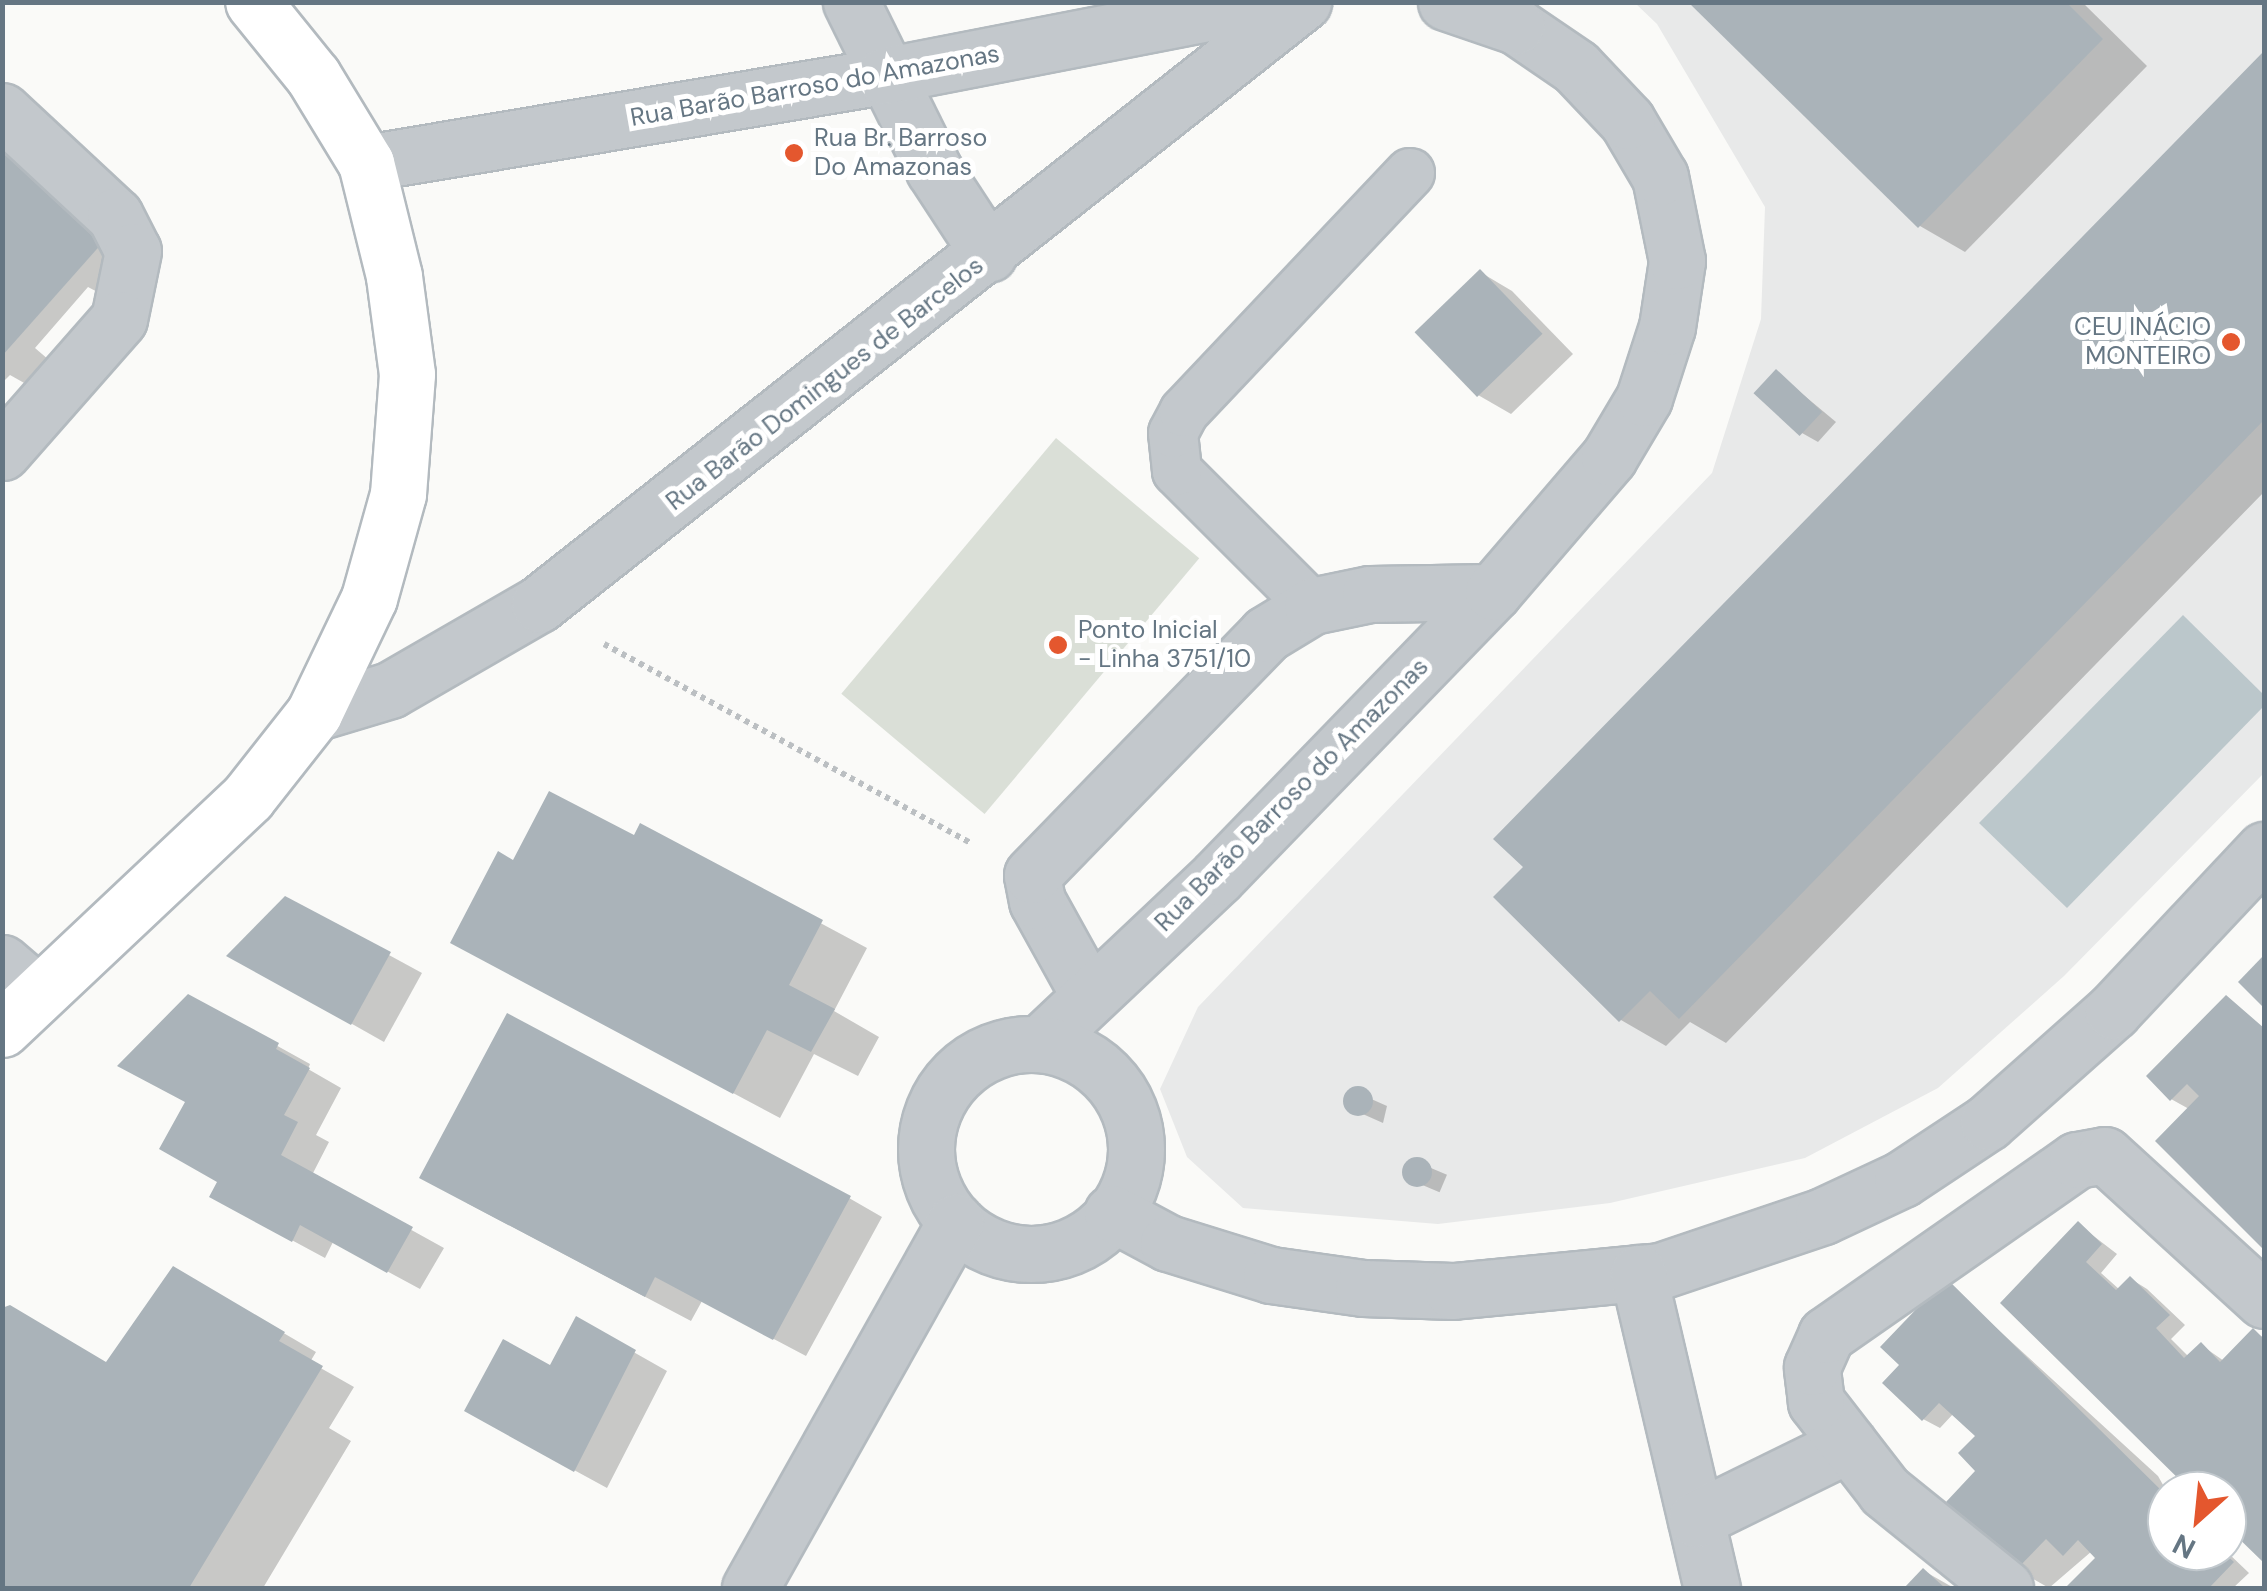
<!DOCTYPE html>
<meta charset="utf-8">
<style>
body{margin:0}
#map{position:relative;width:2267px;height:1591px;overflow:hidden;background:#fafaf8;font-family:"DM Sans",sans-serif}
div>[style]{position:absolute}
.built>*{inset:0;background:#e8e9e9}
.green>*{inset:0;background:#dadfd7;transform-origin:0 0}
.water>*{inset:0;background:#bbc7cb}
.shadow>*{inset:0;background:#0003;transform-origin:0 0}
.building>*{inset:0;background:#aab3b9;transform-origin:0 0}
.round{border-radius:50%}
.path>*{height:6px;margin-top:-3px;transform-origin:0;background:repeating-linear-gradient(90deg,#bbbfc2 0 5px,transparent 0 10px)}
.roads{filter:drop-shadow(2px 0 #b3babf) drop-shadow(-2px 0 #b3babf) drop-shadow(0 2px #b3babf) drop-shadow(0 -2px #b3babf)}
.lane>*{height:48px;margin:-24px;padding:0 24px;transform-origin:24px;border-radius:24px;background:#c3c8cc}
.street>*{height:55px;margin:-27.5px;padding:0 27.5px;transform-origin:27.5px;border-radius:27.5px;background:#c3c8cc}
.street>.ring{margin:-27.5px;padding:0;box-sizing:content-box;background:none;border:55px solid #c3c8cc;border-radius:50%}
.secondary>*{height:55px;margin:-27.5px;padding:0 27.5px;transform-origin:27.5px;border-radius:27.5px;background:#fff}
.dots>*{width:28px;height:28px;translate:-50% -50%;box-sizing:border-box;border:5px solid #fff;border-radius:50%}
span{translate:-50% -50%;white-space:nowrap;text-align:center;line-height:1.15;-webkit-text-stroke:10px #fff;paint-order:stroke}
.street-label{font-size:25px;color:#657683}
.poi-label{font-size:25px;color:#657683}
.left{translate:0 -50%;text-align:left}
.right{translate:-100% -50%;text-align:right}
.frame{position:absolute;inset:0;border:5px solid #657683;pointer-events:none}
.north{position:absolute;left:2147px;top:1471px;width:100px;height:100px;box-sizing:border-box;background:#fff;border:2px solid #c1c8cd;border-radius:50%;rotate:207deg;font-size:28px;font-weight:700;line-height:40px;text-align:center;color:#657683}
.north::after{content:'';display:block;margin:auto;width:35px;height:45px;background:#e4572e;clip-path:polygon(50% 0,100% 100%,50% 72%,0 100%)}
</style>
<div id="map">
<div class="built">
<i style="clip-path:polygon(1635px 3px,2264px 3px,2264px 773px,2064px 976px,1938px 1088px,1805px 1158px,1610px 1203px,1438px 1224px,1243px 1208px,1187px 1157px,1160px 1089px,1198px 1007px,1712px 473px,1761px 319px,1765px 207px,1657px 24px)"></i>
</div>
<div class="green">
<i style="left:1056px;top:438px;width:187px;height:334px;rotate:40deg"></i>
</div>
<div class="water">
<i style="clip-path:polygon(2183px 615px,2264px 695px,2264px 706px,2067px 908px,1979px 823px)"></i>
</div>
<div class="shadow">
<i style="clip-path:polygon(1692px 2px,2082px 2px,2147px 66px,1965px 252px,1920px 226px)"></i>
<i style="clip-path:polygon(2264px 55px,2264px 492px,1726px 1043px,1690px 1022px,1666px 1046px,1621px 1020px,1527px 867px,1497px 839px)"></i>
<i style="clip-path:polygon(2px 144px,135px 261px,105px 296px,88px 287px,35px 348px,49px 360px,26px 384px,10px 375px,2px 383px)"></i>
<i style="clip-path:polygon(1480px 272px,1512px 291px,1573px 354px,1511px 414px,1478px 395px)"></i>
<i style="clip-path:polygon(1776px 372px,1836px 422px,1818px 442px,1802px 433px)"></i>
<i style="clip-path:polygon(641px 827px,867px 948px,834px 1011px,879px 1037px,858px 1076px,814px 1054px,780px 1118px,485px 961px,514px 863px,634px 839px)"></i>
<i style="clip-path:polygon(286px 899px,422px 973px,384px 1042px,230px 955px)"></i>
<i style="clip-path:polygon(189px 997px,310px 1064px,308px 1069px,341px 1088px,316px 1135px,329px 1142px,312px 1175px,444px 1248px,420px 1289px,333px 1242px,325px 1258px,245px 1215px,220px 1181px,188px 1102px)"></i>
<i style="clip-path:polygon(2227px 998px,2264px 1029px,2264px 1247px,2158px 1141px,2189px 1109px,2171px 1099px)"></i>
<i style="clip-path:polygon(1351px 1090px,1387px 1106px,1383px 1123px,1347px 1107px)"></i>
<i style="left:1412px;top:1160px;width:38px;height:19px;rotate:23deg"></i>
<i style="clip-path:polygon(849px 1198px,882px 1217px,806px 1356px,702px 1301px,691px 1321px,467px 1203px)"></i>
<i style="clip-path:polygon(2078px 1224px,2117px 1254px,2101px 1273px,2120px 1290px,2131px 1279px,2147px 1289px,2185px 1325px,2171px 1339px,2189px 1357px,2201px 1345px,2224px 1361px,2253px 1331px,2264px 1338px,2264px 1560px,2227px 1523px,2227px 1491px,2194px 1491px,2004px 1303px)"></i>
<i style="clip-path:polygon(174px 1269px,316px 1352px,310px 1362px,354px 1387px,329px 1428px,351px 1441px,263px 1588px,2px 1588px,2px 1311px,107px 1365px)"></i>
<i style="clip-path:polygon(1946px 1282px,2158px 1476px,2167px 1492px,2167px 1551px,2226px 1551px,2249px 1573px,2233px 1588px,2069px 1588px,2100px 1557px,2092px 1551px,2049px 1588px,2016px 1569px,1980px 1471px,1979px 1436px,1954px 1413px,1940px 1428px,1923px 1419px,1903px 1364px)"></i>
<i style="clip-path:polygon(577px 1320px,667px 1371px,607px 1488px,499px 1429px,551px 1368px)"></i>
<i style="clip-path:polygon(1924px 1571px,1954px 1588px,1906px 1588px)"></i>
</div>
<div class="building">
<i style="clip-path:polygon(1688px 2px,2066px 2px,2103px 39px,1918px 228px)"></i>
<i style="clip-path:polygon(2264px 51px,2264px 420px,1679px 1019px,1650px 991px,1619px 1022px,1493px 897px,1523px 867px,1493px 839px)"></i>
<i style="clip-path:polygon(2px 151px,104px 241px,2px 356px)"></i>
<i style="left:1480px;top:269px;width:90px;height:91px;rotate:46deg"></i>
<i style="left:1776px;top:369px;width:63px;height:33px;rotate:43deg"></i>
<i style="clip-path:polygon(549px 791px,634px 835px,640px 823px,823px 920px,789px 985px,835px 1009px,811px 1052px,767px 1030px,733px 1094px,450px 943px,498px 851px,513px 860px)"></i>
<i style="clip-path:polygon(285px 896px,391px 952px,351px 1025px,226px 956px)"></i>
<i style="clip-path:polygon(2264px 955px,2264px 1008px,2238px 982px)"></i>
<i style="clip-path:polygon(188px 994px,279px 1043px,276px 1049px,310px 1068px,284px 1115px,298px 1122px,281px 1155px,413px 1227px,387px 1273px,300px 1225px,292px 1242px,209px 1197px,217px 1182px,159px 1149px,185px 1102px,117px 1066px)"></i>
<i style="clip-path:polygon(2226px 995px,2264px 1028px,2264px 1250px,2155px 1141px,2199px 1096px,2187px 1084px,2170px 1101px,2146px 1076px)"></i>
<i style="clip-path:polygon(507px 1013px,851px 1196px,773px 1340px,655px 1277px,645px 1297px,419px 1178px)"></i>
<i class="round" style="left:1343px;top:1086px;width:30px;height:30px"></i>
<i class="round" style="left:1402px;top:1157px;width:30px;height:30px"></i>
<i style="clip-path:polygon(2078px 1221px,2102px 1244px,2086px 1262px,2116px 1290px,2130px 1276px,2170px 1315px,2156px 1328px,2184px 1358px,2201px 1342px,2220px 1362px,2253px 1328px,2264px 1339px,2264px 1563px,2227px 1527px,2227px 1491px,2191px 1491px,2000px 1303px)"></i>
<i style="clip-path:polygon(173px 1266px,285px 1332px,279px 1341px,323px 1366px,189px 1588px,2px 1588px,2px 1308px,10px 1305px,106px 1362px)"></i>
<i style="clip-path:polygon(1946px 1278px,2167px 1496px,2167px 1551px,2222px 1551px,2234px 1562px,2209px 1588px,2065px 1588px,2095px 1558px,2078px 1540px,2063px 1556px,2046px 1539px,2015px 1571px,1946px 1502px,1975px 1471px,1958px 1453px,1975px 1436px,1939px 1403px,1922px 1421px,1882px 1383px,1899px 1365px,1880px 1347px)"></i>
<i style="clip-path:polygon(576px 1316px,636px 1350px,574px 1472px,464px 1411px,503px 1339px,550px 1365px)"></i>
<i style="clip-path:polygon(1923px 1568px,1945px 1588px,1904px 1588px)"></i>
</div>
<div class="path">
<i style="left:604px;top:644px;width:417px;rotate:28.5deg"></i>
</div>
<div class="roads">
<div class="lane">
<i style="left:1312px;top:606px;width:191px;rotate:-135deg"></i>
<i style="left:1177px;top:471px;width:38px;rotate:-96deg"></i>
<i style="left:1173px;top:433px;width:24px;rotate:-62deg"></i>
<i style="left:1184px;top:412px;width:329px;rotate:-46.6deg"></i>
</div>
<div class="street">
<i style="left:851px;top:2px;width:187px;rotate:63.7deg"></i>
<i style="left:934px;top:170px;width:100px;rotate:56.8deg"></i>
<i style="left:2px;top:111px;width:154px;rotate:42.9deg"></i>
<i style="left:115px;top:216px;width:39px;rotate:63deg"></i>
<i style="left:133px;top:251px;width:69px;rotate:101.6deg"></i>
<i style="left:119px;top:319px;width:177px;rotate:131.3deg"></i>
<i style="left:366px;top:163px;width:524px;rotate:-9.55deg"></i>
<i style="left:883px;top:76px;width:388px;rotate:-11deg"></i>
<i style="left:314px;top:713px;width:79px;rotate:-16.8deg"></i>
<i style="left:390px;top:690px;width:172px;rotate:-30deg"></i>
<i style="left:539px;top:604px;width:973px;rotate:-38.24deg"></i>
<i style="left:2px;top:963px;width:46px;rotate:40.6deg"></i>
<i style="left:1089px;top:995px;width:107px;rotate:-119deg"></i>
<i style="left:1037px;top:901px;width:26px;rotate:-101deg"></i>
<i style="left:1032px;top:875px;width:336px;rotate:-45.8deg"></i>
<i style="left:1266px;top:634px;width:54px;rotate:-31.3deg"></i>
<i style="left:1312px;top:606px;width:59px;rotate:-11.7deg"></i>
<i style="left:1370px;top:594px;width:123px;rotate:-0.9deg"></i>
<i style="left:1040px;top:1044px;width:243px;rotate:-43.3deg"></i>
<i style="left:1217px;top:877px;width:397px;rotate:-45.9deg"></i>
<i style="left:1493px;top:592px;width:178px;rotate:-49.3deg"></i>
<i style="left:1609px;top:457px;width:69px;rotate:-59.3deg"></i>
<i style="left:1644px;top:398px;width:75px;rotate:-72.1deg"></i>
<i style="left:1667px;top:327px;width:67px;rotate:-81.4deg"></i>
<i style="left:1677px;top:261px;width:86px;rotate:-101.4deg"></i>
<i style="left:1660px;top:177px;width:65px;rotate:-120.5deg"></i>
<i style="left:1627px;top:121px;width:74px;rotate:-133.4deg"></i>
<i style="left:1576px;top:67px;width:73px;rotate:-145.7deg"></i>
<i style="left:1516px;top:26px;width:74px;rotate:-161.1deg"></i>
<i class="ring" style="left:926px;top:1044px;width:155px;height:155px"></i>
<i style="left:1112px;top:1213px;width:64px;rotate:28.2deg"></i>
<i style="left:1168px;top:1243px;width:108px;rotate:17.3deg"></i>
<i style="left:1271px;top:1275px;width:93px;rotate:8deg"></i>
<i style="left:1363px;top:1288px;width:90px;rotate:1.9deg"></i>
<i style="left:1453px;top:1291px;width:208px;rotate:-5.5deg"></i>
<i style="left:1660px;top:1271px;width:172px;rotate:-18.6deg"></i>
<i style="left:1823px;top:1216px;width:87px;rotate:-25.1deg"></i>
<i style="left:1902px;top:1179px;width:103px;rotate:-33.5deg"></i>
<i style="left:1988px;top:1122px;width:167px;rotate:-41.6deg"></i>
<i style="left:2113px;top:1011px;width:221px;rotate:-46.8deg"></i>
<i style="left:1638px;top:1273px;width:324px;rotate:76.8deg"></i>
<i style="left:1696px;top:1519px;width:170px;rotate:-26.1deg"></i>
<i style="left:750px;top:1588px;width:420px;rotate:-60.7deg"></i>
<i style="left:2005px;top:1588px;width:154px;rotate:-141.1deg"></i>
<i style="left:1885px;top:1491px;width:113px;rotate:-127.8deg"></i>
<i style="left:1816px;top:1402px;width:35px;rotate:-97deg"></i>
<i style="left:1812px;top:1367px;width:35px;rotate:-66deg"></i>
<i style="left:1826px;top:1335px;width:306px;rotate:-34.9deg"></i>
<i style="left:2077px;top:1160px;width:28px;rotate:-10deg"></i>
<i style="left:2105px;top:1155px;width:215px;rotate:42.4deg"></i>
</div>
<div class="secondary">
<i style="left:2px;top:1029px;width:338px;rotate:-43.3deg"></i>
<i style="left:248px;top:797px;width:107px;rotate:-51.8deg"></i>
<i style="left:314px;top:713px;width:127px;rotate:-64.4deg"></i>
<i style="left:369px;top:598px;width:108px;rotate:-74.4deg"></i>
<i style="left:398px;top:494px;width:120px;rotate:-85.7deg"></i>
<i style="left:407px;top:374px;width:99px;rotate:-97.6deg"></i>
<i style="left:394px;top:276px;width:116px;rotate:-103.9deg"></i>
<i style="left:366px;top:163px;width:102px;rotate:-121.3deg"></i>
<i style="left:313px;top:76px;width:95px;rotate:-129deg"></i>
</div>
</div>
<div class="dots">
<i style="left:794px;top:153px;background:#e4572e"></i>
<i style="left:2231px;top:342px;background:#e4572e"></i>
<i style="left:1058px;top:645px;background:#e4572e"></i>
</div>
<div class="street-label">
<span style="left:815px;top:86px;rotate:-10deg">Rua Barão Barroso do Amazonas</span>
<span style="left:825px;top:384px;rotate:-38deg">Rua Barão Domingues de Barcelos</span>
<span style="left:1292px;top:795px;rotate:-45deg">Rua Barão Barroso do Amazonas</span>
</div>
<div class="poi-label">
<span class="left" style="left:814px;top:153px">Rua Br. Barroso<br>Do Amazonas</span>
<span class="right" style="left:2211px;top:342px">CEU INÁCIO<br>MONTEIRO</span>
<span class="left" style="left:1078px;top:645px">Ponto Inicial<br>- Linha 3751/10</span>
</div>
<div class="frame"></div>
<div class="north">N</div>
</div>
